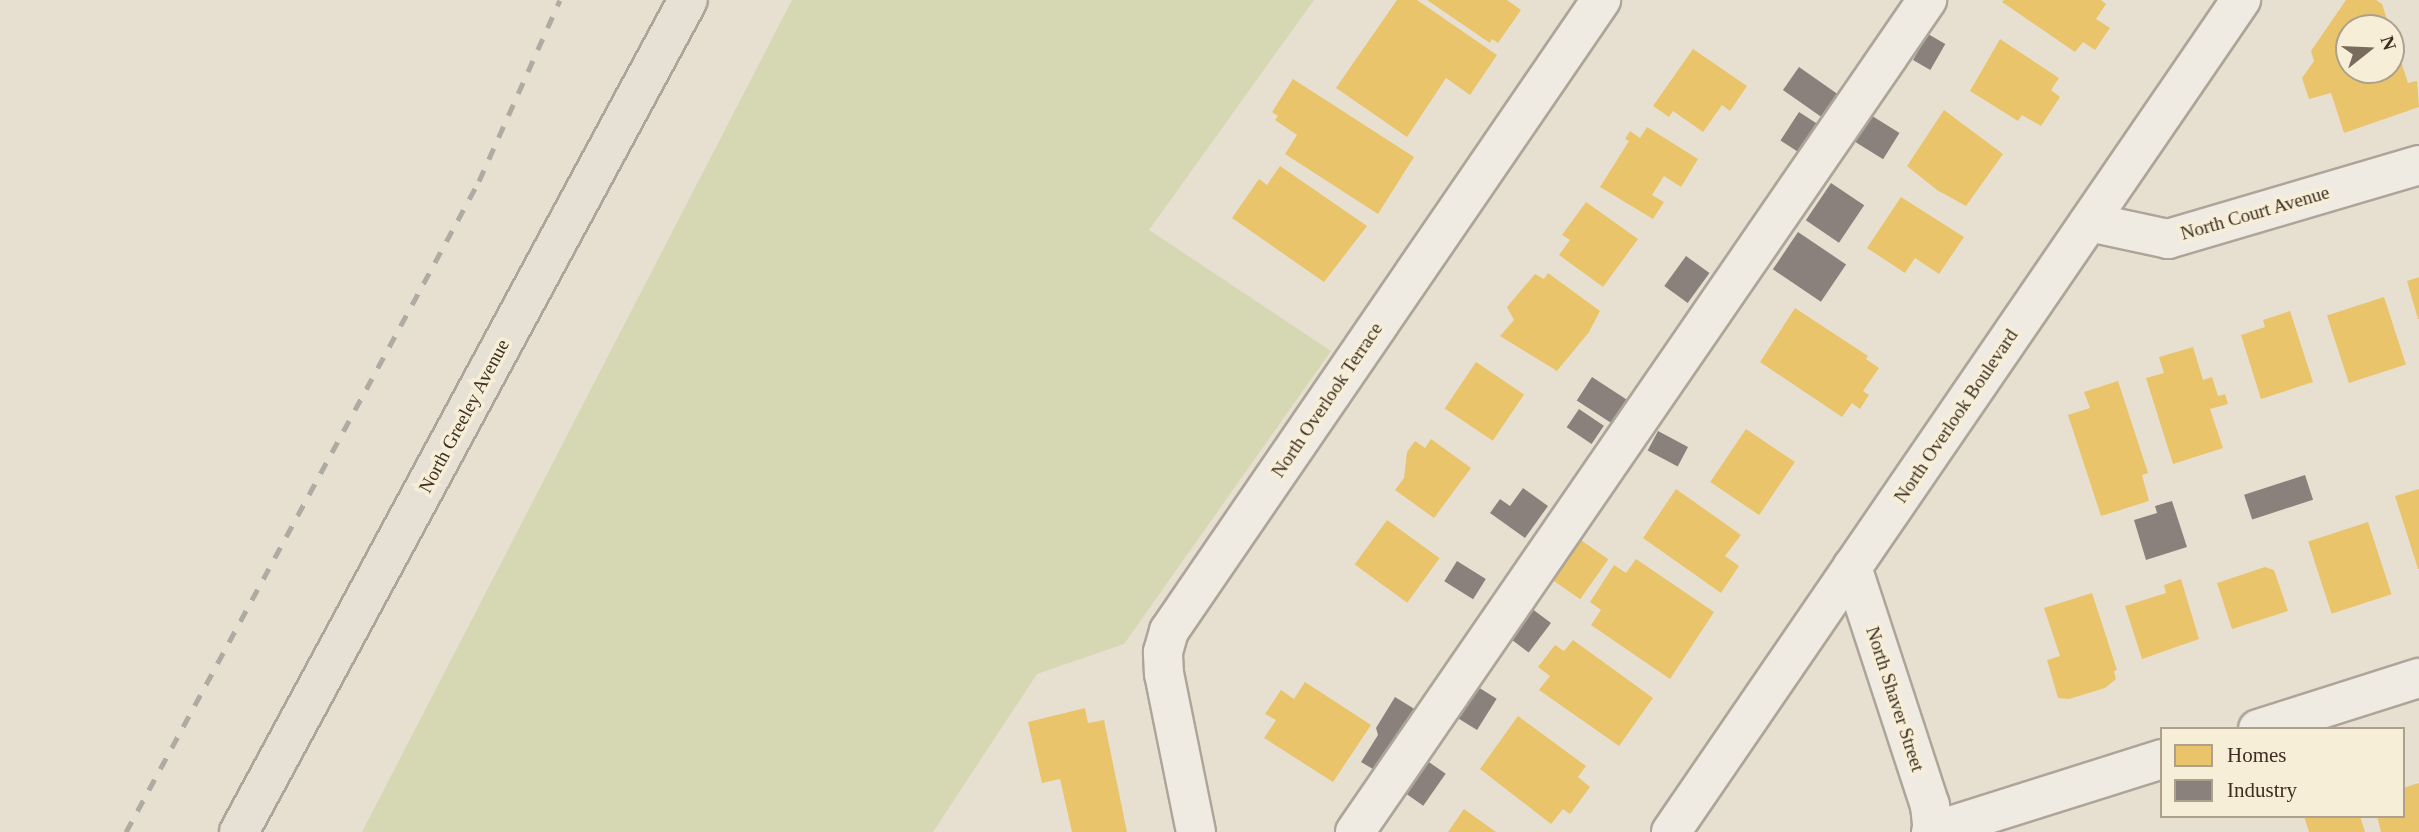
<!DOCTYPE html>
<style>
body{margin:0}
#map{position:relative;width:2419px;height:832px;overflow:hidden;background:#e7e0d1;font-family:Georgia,serif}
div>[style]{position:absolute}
.green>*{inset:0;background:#d6d7b3}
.homes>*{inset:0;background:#e9c46a;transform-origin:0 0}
.industry>*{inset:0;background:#8a817c;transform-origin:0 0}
.roads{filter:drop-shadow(2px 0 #ada599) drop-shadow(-2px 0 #ada599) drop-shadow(0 2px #ada599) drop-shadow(0 -2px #ada599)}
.minor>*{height:38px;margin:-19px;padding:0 19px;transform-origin:19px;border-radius:19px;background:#efebe3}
.major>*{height:38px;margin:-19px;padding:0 19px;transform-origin:19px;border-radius:19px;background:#e6e1d4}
.rail>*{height:5px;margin-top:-2.5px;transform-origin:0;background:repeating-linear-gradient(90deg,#afaaa2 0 12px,transparent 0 24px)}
span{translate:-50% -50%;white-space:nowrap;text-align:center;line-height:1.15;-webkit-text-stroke:7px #f7eed8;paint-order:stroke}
.street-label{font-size:19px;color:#3d2e20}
.legend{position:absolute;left:2160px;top:727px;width:245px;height:91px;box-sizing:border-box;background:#f7eed8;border:2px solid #ada18e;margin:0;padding:9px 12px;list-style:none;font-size:21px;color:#3d2e20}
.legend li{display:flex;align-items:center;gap:14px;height:35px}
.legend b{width:35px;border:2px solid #ada18e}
.north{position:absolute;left:2335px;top:14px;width:70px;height:70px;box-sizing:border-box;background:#f7eed8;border:2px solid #ada18e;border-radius:50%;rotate:72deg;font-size:19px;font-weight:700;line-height:28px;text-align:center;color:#3d2e20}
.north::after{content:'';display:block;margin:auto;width:24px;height:32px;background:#786c5e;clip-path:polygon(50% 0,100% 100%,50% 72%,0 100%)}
</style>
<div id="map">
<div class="green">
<i style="clip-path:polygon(792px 0,1314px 0,1149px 230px,1331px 351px,1124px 644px,1037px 674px,933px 832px,362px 832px)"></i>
</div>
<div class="homes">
<i style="clip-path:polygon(1397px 0,1417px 0,1497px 55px,1470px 95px,1446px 78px,1407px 137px,1336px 88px)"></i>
<i style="clip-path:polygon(1427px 0,1507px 0,1521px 10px,1498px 43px,1492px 39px,1490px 43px)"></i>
<i style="clip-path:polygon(2004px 0,2101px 0,2106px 4px,2096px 19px,2110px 28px,2095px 50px,2083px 42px,2075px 52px,2002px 2px)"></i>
<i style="clip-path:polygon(evenodd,2346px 0,2376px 0,2382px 4px,2408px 83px,2417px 81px,2419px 107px,2344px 133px,2331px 93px,2309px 99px,2302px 78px,2314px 61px,2311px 51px,2346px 0,2349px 28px,2391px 28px,2391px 70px,2349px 70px,2349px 28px)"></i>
<i style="clip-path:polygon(2000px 39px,2059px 78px,2051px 90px,2060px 97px,2041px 126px,2022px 115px,2018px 121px,1970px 91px)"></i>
<i style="clip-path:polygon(1693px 49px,1747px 86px,1730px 111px,1722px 105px,1703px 132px,1673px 111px,1669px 117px,1653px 106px)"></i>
<i style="clip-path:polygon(1293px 79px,1414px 157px,1378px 214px,1285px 154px,1297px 135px,1275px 120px,1278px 116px,1272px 112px)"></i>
<i style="clip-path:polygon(1944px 110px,2003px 154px,1966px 206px,1937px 190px,1907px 166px)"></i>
<i style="clip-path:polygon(1647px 127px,1698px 159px,1681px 187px,1664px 176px,1652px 195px,1664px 202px,1653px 219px,1600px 187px,1629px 141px,1625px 139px,1630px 131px,1640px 138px)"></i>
<i style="clip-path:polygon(1280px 166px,1367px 226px,1324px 282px,1232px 218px,1259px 179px,1267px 185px)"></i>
<i style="clip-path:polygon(1901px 197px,1964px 237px,1939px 274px,1915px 258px,1905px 273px,1867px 248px)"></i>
<i style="clip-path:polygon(1586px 202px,1638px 239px,1603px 287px,1559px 255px,1570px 240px,1562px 235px)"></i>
<i style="clip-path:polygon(1548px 273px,1600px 311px,1589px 332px,1557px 371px,1500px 336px,1514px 320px,1507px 307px,1535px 274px,1544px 279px)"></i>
<i style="clip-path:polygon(2419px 277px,2419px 319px,2418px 319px,2407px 281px)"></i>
<i style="left:2384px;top:297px;width:71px;height:60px;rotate:72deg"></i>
<i style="clip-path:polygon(1795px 308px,1868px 356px,1866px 359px,1879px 368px,1863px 391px,1869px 395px,1860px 409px,1852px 403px,1842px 417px,1760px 362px)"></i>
<i style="clip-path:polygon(2290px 311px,2313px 382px,2261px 399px,2241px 335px,2265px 327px,2263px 320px)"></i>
<i style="clip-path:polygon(2193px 347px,2203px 380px,2212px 377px,2218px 396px,2225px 394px,2228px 404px,2210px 409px,2223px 448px,2173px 464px,2146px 378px,2164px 373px,2159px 357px)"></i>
<i style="left:1476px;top:362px;width:58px;height:56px;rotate:34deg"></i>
<i style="clip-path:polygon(2118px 381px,2148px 473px,2142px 475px,2149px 501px,2101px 516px,2068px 415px,2090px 408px,2084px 392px)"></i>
<i style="left:1746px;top:429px;width:59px;height:64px;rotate:34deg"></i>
<i style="clip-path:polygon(1431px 439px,1471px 468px,1434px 518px,1395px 490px,1404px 478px,1407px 452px,1415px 441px,1425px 448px)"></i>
<i style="clip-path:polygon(1676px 489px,1741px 535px,1725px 556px,1739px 566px,1721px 593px,1643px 538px)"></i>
<i style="clip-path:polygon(2419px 489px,2419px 569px,2418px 569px,2395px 496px)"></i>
<i style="left:1387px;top:520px;width:65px;height:55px;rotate:36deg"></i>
<i style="left:2368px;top:522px;width:76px;height:63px;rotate:72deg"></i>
<i style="left:1578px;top:538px;width:37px;height:49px;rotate:35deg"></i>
<i style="clip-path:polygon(1636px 559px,1714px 612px,1670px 679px,1591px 625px,1601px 610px,1590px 602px,1614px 565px,1626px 573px)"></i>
<i style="clip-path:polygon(2265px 567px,2274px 570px,2288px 611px,2232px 629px,2217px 583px)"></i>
<i style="clip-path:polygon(2181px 579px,2199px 639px,2142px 659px,2125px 606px,2166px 593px,2164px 585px)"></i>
<i style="clip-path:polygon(2092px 593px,2117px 670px,2114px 671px,2116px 679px,2105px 688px,2069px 699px,2058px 698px,2047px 660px,2060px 656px,2044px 608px)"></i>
<i style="clip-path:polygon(1573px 640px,1653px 698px,1619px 746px,1539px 690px,1550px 676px,1538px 667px,1555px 645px,1564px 651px)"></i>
<i style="clip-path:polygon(1305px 682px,1371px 725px,1333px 782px,1264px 738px,1276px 720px,1265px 714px,1281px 690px,1294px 699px)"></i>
<i style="clip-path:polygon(1085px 708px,1088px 723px,1104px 720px,1127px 832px,1072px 832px,1060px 779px,1042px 783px,1028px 722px)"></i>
<i style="clip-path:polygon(1518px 716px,1586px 766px,1578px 777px,1590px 787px,1570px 814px,1563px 809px,1551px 824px,1480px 769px)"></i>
<i style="clip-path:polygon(2419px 783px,2419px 832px,2381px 832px,2377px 816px,2403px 816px,2403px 788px)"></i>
<i style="clip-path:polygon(1464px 809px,1496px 832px,1448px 832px)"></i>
<i style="clip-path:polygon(2304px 816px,2360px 816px,2365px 832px,2309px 832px)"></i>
</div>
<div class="industry">
<i style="left:1928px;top:34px;width:20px;height:30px;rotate:30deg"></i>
<i style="left:1799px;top:67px;width:47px;height:28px;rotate:35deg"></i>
<i style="left:1799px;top:112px;width:24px;height:34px;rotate:33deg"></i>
<i style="left:1869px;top:114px;width:36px;height:31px;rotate:32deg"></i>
<i style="left:1831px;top:183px;width:40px;height:45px;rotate:34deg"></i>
<i style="left:1798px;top:232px;width:58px;height:45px;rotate:34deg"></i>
<i style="left:1686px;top:256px;width:29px;height:37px;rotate:36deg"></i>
<i style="left:1592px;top:377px;width:43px;height:28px;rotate:33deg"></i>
<i style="left:1579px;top:409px;width:30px;height:22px;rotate:34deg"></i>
<i style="left:1658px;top:431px;width:34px;height:22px;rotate:28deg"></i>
<i style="left:2305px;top:475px;width:26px;height:64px;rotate:72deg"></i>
<i style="clip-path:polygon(1523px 488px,1548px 506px,1525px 538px,1490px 513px,1500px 499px,1510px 506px)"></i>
<i style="clip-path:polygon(2172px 501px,2187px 547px,2146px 560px,2134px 520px,2157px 513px,2155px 506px)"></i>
<i style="left:1457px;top:561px;width:34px;height:24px;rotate:32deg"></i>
<i style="left:1531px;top:608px;width:25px;height:37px;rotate:37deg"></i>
<i style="left:1478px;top:687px;width:22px;height:37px;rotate:32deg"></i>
<i style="clip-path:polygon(1395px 697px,1421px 713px,1383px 775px,1361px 762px,1378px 735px,1376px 728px)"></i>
<i style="left:1426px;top:760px;width:24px;height:39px;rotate:35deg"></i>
</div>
<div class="roads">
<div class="minor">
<i style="left:2089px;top:222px;width:81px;rotate:12.1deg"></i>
<i style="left:2168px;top:239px;width:262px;rotate:-16.4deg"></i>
<i style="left:1852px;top:567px;width:250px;rotate:71.9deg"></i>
<i style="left:1930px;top:805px;width:27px;rotate:84deg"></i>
<i style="left:2258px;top:729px;width:169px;rotate:-17.6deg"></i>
<i style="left:1196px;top:832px;width:161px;rotate:-101.4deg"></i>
<i style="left:1164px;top:674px;width:22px;rotate:-93deg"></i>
<i style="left:1163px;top:652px;width:22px;rotate:-74deg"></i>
<i style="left:1169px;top:631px;width:765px;rotate:-55.6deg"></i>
<i style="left:1355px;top:832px;width:1010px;rotate:-55.49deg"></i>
<i style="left:1671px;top:832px;width:1009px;rotate:-55.59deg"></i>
<i style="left:1931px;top:832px;width:242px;rotate:-17.5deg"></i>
</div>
<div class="major">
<i style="left:239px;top:832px;width:945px;rotate:-61.65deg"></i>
</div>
</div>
<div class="rail">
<i style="left:126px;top:832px;width:741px;rotate:-61.53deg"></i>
<i style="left:479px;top:181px;width:198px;rotate:-65.9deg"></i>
</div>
<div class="street-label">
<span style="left:2255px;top:213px;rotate:-16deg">North Court Avenue</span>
<span style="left:1327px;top:400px;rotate:-56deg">North Overlook Terrace</span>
<span style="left:464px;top:416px;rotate:-62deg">North Greeley Avenue</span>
<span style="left:1956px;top:416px;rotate:-56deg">North Overlook Boulevard</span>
<span style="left:1895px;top:699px;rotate:72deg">North Shaver Street</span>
</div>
<ul class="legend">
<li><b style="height:19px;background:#e9c46a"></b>Homes</li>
<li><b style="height:19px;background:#8a817c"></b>Industry</li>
</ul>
<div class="north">N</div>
</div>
